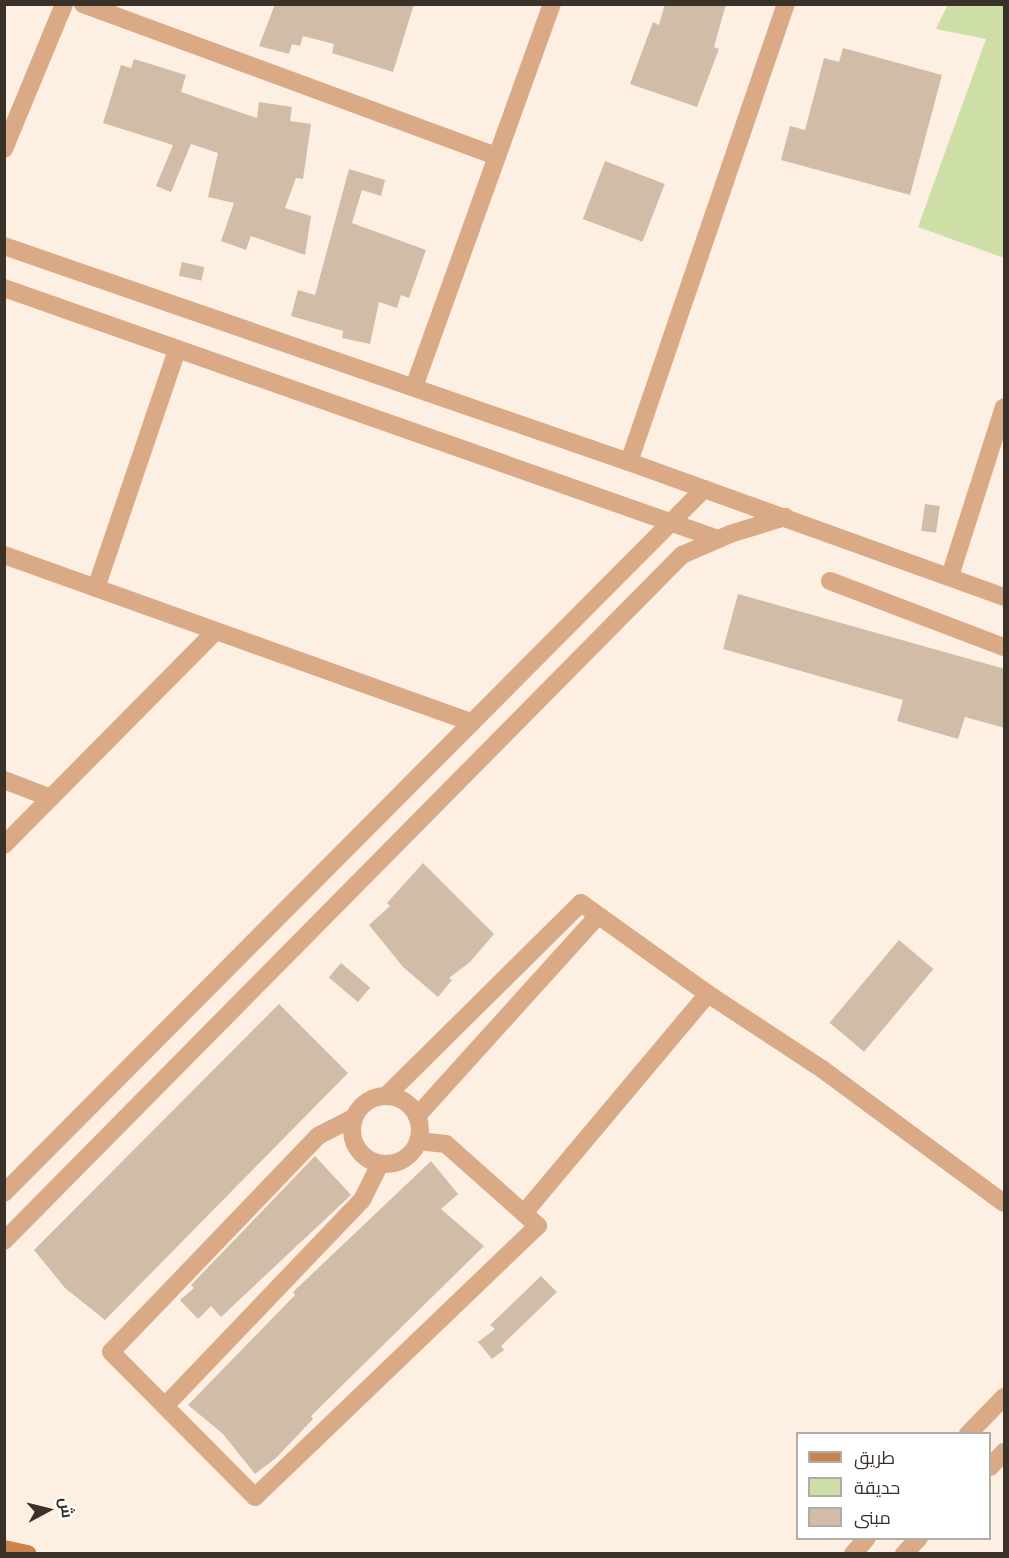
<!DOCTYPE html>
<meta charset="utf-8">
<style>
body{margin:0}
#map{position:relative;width:1009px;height:1558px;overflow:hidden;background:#fdf0e3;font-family:"Alegreya Sans",Cairo,sans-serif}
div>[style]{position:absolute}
.green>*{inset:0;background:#cedea7}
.building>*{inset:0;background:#d1bca7;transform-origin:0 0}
.street>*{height:18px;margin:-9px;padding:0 9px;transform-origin:9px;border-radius:9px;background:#daa986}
.street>.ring{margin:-9px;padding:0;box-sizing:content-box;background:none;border:18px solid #daa986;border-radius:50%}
.secondary>*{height:18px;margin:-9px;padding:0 9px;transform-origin:9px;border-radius:9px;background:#ca834d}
span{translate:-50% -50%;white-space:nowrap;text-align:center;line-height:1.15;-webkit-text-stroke:4.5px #fff;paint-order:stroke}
.frame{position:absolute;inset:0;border:6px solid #3a3129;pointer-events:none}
.legend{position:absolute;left:796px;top:1432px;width:195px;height:108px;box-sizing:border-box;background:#fff;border:2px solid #b0ada9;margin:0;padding:8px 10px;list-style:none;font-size:18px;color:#3a3129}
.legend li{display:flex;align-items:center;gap:12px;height:30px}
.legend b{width:30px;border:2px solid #b0ada9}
.north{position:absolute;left:18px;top:1480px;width:60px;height:60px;-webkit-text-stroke:4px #fff;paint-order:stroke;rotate:83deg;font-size:16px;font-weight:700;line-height:24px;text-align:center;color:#3a3129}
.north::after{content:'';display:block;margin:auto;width:21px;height:27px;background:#3a3129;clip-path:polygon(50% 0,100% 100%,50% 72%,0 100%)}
</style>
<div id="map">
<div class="green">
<i style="clip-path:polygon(948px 4px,1004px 5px,1004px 258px,918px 227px,986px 39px,936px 29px)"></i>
</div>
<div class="building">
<i style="clip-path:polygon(275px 4px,414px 4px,393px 72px,332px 53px,334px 44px,303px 36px,300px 46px,292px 44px,289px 54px,259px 46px)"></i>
<i style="clip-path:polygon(665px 4px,726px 4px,714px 47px,719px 49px,697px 107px,630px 84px,653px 22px,659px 25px)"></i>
<i style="clip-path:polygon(843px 48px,942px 75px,910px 195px,781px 160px,790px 126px,805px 130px,824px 58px,839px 62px)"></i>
<i style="clip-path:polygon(134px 59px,186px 75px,181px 92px,257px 118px,259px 102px,292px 107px,290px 121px,311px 124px,303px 179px,296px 178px,285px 208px,311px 216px,305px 255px,251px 236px,246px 250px,221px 241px,234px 203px,208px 197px,218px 153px,191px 144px,171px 192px,156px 186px,173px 145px,103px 123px,121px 65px,131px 68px)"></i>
<i style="left:605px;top:161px;width:64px;height:62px;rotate:21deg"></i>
<i style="clip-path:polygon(349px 169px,385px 180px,381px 196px,362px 190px,352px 223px,426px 250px,409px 298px,401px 295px,397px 308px,379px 302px,370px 344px,342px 338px,343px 331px,291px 316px,298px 290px,315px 295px)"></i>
<i style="left:182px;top:262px;width:23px;height:14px;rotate:13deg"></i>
<i style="left:925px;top:504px;width:15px;height:27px;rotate:8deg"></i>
<i style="clip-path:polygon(738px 594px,1005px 669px,1005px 728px,965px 717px,958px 739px,897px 721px,903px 700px,723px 649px)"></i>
<i style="clip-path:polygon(423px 863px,494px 934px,470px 962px,449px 978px,452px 980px,438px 997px,403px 967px,369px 925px,390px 906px,387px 903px)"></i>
<i style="left:899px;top:940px;width:45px;height:108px;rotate:40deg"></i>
<i style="left:341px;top:963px;width:38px;height:19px;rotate:40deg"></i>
<i style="clip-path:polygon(279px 1004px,348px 1073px,105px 1320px,65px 1288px,34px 1250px)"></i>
<i style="clip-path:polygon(315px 1156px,351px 1195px,221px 1317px,211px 1306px,198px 1319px,180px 1300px,194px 1288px,191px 1285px)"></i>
<i style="clip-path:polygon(431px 1161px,458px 1194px,441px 1209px,484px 1246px,311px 1416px,313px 1419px,276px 1458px,255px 1474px,223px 1434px,188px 1405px,295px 1295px,293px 1292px)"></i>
<i style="clip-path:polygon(541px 1276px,557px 1292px,501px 1346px,504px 1350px,492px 1359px,478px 1342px,495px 1329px,490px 1325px)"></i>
</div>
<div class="street">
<i style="left:83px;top:4px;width:441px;rotate:20.2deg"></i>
<i style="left:4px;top:149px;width:157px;rotate:-67.5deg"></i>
<i style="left:4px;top:246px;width:661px;rotate:19.07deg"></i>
<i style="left:629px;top:462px;width:399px;rotate:19.8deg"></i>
<i style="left:4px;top:288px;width:757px;rotate:19.37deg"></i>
<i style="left:414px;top:387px;width:407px;rotate:-70.2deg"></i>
<i style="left:629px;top:462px;width:484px;rotate:-71.1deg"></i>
<i style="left:4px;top:555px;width:497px;rotate:19.7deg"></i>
<i style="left:950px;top:576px;width:177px;rotate:-72.3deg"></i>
<i style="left:830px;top:581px;width:186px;rotate:20.8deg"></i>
<i style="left:96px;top:588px;width:251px;rotate:-71.2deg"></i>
<i style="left:4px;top:780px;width:50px;rotate:21deg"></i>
<i style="left:4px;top:845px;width:301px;rotate:-45.3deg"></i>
<i style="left:387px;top:1095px;width:273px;rotate:-44.7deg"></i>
<i style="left:581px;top:903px;width:156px;rotate:35.6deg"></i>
<i style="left:708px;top:994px;width:136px;rotate:33.3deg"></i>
<i style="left:822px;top:1069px;width:226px;rotate:36.4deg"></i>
<i class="ring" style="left:352px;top:1096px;width:50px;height:50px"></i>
<i style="left:417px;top:1116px;width:270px;rotate:-47.9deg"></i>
<i style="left:353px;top:1118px;width:39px;rotate:153deg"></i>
<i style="left:318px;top:1136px;width:299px;rotate:133.8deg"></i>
<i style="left:111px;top:1352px;width:204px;rotate:45.2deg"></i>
<i style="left:255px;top:1497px;width:392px;rotate:-43.8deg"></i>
<i style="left:538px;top:1226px;width:123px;rotate:-138.3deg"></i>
<i style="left:446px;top:1144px;width:28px;rotate:-174deg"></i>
<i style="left:4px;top:1193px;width:993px;rotate:-45.16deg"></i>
<i style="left:524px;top:1213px;width:286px;rotate:-50deg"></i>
<i style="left:4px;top:1241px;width:965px;rotate:-45.34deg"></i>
<i style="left:682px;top:555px;width:52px;rotate:-23.6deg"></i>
<i style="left:730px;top:534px;width:58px;rotate:-17.2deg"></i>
<i style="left:165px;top:1406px;width:285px;rotate:-46.3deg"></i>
<i style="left:362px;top:1200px;width:40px;rotate:-63.4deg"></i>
<i style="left:968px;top:1434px;width:52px;rotate:-45.8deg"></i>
<i style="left:990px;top:1467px;width:21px;rotate:-47deg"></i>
<i style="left:853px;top:1554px;width:21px;rotate:-49deg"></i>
<i style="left:904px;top:1554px;width:22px;rotate:-47deg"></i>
</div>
<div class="secondary">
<i style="left:4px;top:1549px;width:24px;rotate:12deg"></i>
</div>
<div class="frame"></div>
<ul class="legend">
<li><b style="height:8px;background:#ca834d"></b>طريق</li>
<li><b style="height:16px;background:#cedea7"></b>حديقة</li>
<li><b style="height:16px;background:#d1bca7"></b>مبنى</li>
</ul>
<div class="north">ش</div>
</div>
